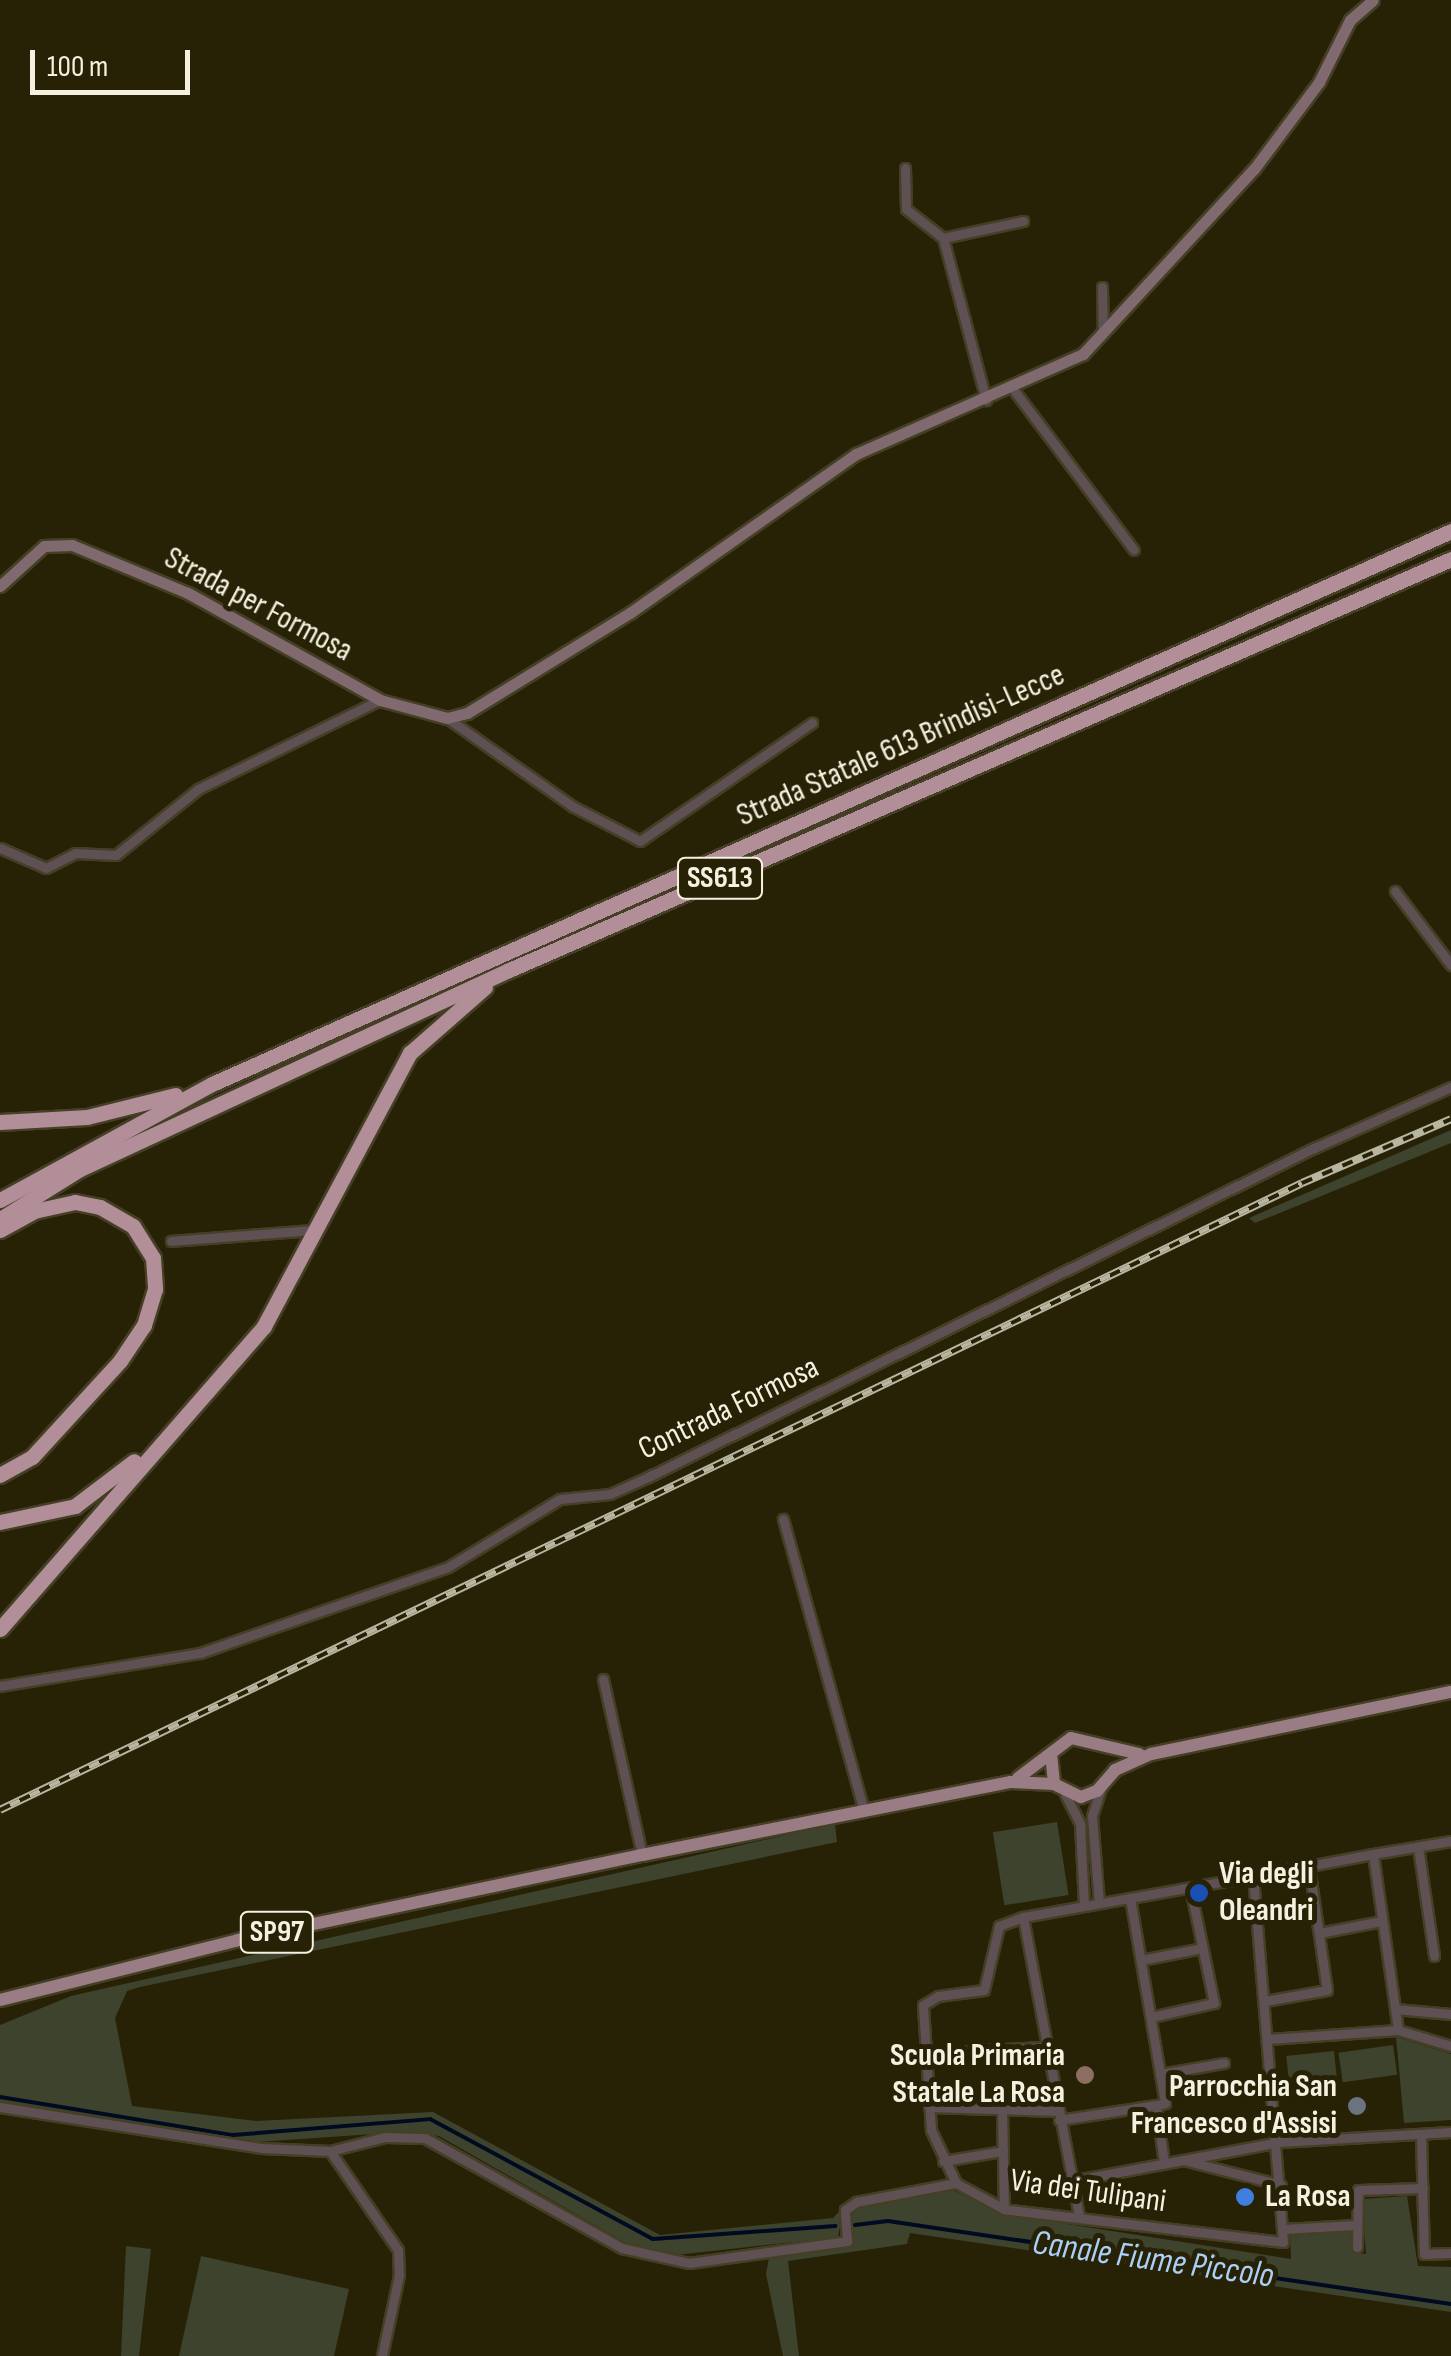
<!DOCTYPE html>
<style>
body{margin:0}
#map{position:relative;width:1451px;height:2356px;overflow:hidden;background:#272206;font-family:"Sofia Sans Condensed",sans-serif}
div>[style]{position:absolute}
.green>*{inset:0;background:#3d432d;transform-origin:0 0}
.stream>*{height:4px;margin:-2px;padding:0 2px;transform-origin:2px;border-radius:2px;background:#000a20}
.roads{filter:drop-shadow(2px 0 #443f25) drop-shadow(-2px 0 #443f25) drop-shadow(0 2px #443f25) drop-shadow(0 -2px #443f25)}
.street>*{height:9px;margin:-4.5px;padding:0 4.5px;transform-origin:4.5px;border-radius:4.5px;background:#5e5053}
.secondary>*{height:11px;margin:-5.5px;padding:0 5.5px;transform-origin:5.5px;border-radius:5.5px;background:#80696f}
.primary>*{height:12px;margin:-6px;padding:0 6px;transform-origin:6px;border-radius:6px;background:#9a7d84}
.highway>*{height:15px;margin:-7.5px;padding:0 7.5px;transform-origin:7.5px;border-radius:7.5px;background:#b18e98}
.rail>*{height:8px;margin-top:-4px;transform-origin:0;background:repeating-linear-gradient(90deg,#272206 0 11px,#b8b5a0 0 22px);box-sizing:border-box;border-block:2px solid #b8b5a0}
.dots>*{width:28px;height:28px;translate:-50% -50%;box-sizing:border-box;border:5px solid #272206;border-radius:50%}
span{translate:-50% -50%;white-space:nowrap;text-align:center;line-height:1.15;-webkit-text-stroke:10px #272206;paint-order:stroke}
.shield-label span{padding:2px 8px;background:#272206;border:2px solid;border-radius:8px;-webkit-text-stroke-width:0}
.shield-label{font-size:30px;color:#f4f1e0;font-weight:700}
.street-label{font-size:32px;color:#f4f1e0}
.poi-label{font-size:32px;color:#f4f1e0;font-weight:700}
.left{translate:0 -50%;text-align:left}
.right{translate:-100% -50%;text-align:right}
.water-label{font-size:35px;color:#abcff6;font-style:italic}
.scale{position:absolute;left:30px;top:50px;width:160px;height:45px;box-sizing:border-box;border:5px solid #f4f1e0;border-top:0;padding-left:12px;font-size:30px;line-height:35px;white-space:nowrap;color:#f4f1e0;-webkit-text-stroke:8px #272206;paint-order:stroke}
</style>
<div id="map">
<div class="green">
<i style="clip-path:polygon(1451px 1130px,1451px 1143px,1255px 1223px,1249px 1218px)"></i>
<i style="left:1057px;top:1822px;width:74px;height:65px;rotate:81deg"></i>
<i style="clip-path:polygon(835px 1824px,837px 1842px,140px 1987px,127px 1991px,115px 2018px,132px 2106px,256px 2121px,433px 2112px,660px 2235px,833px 2218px,854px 2196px,927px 2185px,843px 2211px,838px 2237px,667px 2256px,632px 2246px,439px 2136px,402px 2132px,243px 2143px,0 2104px,0 2025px,71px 1996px)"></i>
<i style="clip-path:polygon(1396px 2037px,1451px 2054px,1451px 2120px,1404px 2123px)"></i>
<i style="left:1393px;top:2045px;width:30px;height:55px;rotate:82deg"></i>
<i style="left:1334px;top:2051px;width:29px;height:48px;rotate:84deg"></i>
<i style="clip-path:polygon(952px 2190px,1004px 2214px,1291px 2259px,1290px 2232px,1352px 2228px,1354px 2253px,1366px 2254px,1362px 2199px,1407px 2196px,1418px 2266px,1451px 2267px,1451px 2312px,910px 2233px,907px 2244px,788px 2261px,799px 2356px,783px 2356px,766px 2274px,769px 2258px,850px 2243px,848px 2215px,863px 2204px)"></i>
<i style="clip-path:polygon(126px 2246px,151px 2249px,139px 2356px,121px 2356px)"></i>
<i style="clip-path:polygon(201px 2256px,349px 2289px,334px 2356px,179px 2356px)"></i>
</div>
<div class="stream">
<i style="left:0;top:2097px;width:236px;rotate:9.3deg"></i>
<i style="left:233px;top:2135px;width:198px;rotate:-4.6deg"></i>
<i style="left:430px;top:2119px;width:253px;rotate:28.3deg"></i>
<i style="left:653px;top:2239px;width:183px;rotate:-4.1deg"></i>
<i style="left:855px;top:2225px;width:33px;rotate:-7deg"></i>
<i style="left:888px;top:2221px;width:569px;rotate:8.39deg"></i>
</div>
<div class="roads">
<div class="street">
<i style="left:905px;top:168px;width:41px;rotate:88.6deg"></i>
<i style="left:906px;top:209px;width:47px;rotate:38.1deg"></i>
<i style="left:943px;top:238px;width:168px;rotate:75.1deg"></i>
<i style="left:943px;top:238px;width:82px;rotate:-12deg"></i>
<i style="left:1102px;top:287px;width:46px;rotate:88.8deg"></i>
<i style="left:1013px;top:389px;width:201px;rotate:53.1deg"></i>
<i style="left:447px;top:718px;width:153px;rotate:35.1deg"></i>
<i style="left:572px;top:806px;width:76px;rotate:27.2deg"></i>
<i style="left:640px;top:841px;width:209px;rotate:-34.5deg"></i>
<i style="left:0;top:848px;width:50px;rotate:23.5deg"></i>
<i style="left:46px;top:868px;width:33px;rotate:-27deg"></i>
<i style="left:75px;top:853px;width:41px;rotate:2.8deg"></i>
<i style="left:116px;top:855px;width:105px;rotate:-38.8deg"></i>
<i style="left:198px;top:789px;width:203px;rotate:-26.1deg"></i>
<i style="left:1395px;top:891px;width:93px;rotate:52.9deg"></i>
<i style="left:171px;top:1241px;width:144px;rotate:-4.4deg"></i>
<i style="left:783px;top:1519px;width:304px;rotate:74.5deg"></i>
<i style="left:603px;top:1679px;width:180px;rotate:77.5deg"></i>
<i style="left:0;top:1686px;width:203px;rotate:-9.4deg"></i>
<i style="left:200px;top:1653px;width:262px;rotate:-19.1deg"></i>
<i style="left:448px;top:1567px;width:131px;rotate:-31.3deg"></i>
<i style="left:560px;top:1499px;width:50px;rotate:-5.7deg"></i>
<i style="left:610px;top:1494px;width:42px;rotate:-24.1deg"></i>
<i style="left:648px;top:1477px;width:743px;rotate:-26.29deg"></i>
<i style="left:1314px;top:1148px;width:150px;rotate:-24deg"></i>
<i style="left:1065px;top:1794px;width:34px;rotate:63deg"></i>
<i style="left:1080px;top:1824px;width:82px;rotate:87.2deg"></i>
<i style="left:1418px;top:1847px;width:110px;rotate:81.6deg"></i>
<i style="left:1373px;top:1854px;width:178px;rotate:81.9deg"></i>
<i style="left:1253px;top:1876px;width:367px;rotate:85.3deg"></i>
<i style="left:1283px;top:2242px;width:281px;rotate:-173.3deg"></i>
<i style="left:1004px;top:2209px;width:55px;rotate:-151.6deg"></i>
<i style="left:956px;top:2183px;width:59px;rotate:-115.3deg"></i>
<i style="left:931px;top:2130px;width:125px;rotate:-93.7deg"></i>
<i style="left:923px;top:2005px;width:17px;rotate:-31deg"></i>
<i style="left:938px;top:1996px;width:46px;rotate:-7.4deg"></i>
<i style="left:984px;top:1990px;width:66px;rotate:-76.8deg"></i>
<i style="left:999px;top:1926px;width:26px;rotate:-21deg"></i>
<i style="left:1023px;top:1917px;width:109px;rotate:-10.1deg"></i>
<i style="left:1130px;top:1898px;width:125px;rotate:-10.1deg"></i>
<i style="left:1253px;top:1876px;width:57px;rotate:-10.1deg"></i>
<i style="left:1309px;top:1866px;width:65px;rotate:-10.6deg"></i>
<i style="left:1373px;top:1854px;width:79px;rotate:-9.5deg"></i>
<i style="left:1130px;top:1898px;width:208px;rotate:80.3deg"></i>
<i style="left:1165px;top:2103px;width:9px;rotate:167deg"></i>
<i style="left:1156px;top:2105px;width:59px;rotate:82.1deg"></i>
<i style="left:1099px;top:1903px;width:87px;rotate:-94.6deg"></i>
<i style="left:1092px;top:1816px;width:29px;rotate:-72deg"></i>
<i style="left:1023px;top:1917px;width:305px;rotate:79.4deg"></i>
<i style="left:1319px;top:1933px;width:64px;rotate:-10.8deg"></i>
<i style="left:1141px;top:1960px;width:62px;rotate:-11.1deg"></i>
<i style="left:1265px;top:2001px;width:63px;rotate:-10.1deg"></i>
<i style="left:1327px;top:1990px;width:125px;rotate:-98.3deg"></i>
<i style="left:1395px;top:2009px;width:56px;rotate:5.1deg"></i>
<i style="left:1151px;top:2017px;width:65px;rotate:-12.5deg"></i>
<i style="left:1214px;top:2003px;width:118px;rotate:-101.7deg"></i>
<i style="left:1269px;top:2039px;width:129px;rotate:-4deg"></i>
<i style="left:1398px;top:2030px;width:55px;rotate:16.8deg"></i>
<i style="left:926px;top:2053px;width:118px;rotate:-2.9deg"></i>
<i style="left:1160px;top:2074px;width:65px;rotate:-9.8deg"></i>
<i style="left:0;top:2107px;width:264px;rotate:8.9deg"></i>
<i style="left:261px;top:2148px;width:69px;rotate:2.5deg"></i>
<i style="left:330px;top:2151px;width:57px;rotate:-14.3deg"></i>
<i style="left:385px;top:2137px;width:40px;rotate:1.4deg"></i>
<i style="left:425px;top:2138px;width:226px;rotate:29.2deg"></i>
<i style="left:622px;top:2248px;width:69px;rotate:12.6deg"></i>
<i style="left:689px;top:2263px;width:160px;rotate:-7.9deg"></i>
<i style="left:847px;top:2241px;width:31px;rotate:-94deg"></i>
<i style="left:845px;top:2210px;width:14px;rotate:-36deg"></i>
<i style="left:856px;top:2202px;width:102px;rotate:-10.8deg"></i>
<i style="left:929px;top:2107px;width:127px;rotate:1.8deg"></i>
<i style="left:1002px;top:2109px;width:100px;rotate:88.9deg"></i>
<i style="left:1059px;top:2120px;width:98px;rotate:-8.8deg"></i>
<i style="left:1421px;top:2134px;width:120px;rotate:88.6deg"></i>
<i style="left:1424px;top:2254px;width:27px;rotate:-2deg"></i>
<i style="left:330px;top:2151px;width:120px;rotate:55.5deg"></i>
<i style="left:398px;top:2250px;width:25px;rotate:88deg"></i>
<i style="left:399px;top:2275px;width:83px;rotate:101.9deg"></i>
<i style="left:1183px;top:2160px;width:101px;rotate:14.3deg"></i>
<i style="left:943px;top:2161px;width:61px;rotate:-9.5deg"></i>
<i style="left:1071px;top:2181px;width:212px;rotate:-10.6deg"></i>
<i style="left:1279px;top:2142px;width:172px;rotate:-3.3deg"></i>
<i style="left:1283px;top:2229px;width:72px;rotate:-3.2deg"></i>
<i style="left:1357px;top:2247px;width:57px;rotate:-89deg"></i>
<i style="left:1358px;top:2190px;width:65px;rotate:-1.8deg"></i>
</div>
<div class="secondary">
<i style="left:0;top:586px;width:59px;rotate:-42.3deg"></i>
<i style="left:44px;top:546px;width:28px;rotate:-2deg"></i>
<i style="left:72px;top:545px;width:126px;rotate:22.5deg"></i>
<i style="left:188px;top:593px;width:220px;rotate:29.1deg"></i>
<i style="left:380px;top:700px;width:69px;rotate:15deg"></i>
<i style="left:447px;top:718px;width:21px;rotate:-14deg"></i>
<i style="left:467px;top:713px;width:193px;rotate:-31.6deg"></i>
<i style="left:631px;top:612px;width:275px;rotate:-35.1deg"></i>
<i style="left:856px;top:454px;width:248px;rotate:-23.8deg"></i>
<i style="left:1083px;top:354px;width:252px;rotate:-47.3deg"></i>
<i style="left:1254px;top:169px;width:109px;rotate:-53.2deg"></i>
<i style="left:1319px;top:82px;width:69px;rotate:-63.4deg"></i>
<i style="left:1350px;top:20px;width:30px;rotate:-41deg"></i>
</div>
<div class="primary">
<i style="left:1051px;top:1754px;width:30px;rotate:84deg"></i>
<i style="left:1054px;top:1784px;width:30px;rotate:26deg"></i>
<i style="left:1081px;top:1797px;width:17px;rotate:-21deg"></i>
<i style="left:1097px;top:1791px;width:28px;rotate:-49deg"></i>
<i style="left:1115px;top:1770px;width:39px;rotate:-24deg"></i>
<i style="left:1151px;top:1754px;width:306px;rotate:-11.7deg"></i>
<i style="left:1018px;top:1778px;width:66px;rotate:-37deg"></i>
<i style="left:1071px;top:1738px;width:70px;rotate:13.2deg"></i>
<i style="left:0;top:2000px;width:245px;rotate:-14.1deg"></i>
<i style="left:238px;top:1940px;width:413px;rotate:-11.9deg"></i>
<i style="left:642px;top:1855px;width:376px;rotate:-11.2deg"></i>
<i style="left:1011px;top:1782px;width:43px;rotate:2.7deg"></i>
</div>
<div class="highway">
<i style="left:0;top:1122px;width:87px;rotate:-3.3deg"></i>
<i style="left:87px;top:1117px;width:91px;rotate:-14deg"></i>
<i style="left:0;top:1200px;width:242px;rotate:-28.7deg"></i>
<i style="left:212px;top:1084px;width:1357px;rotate:-24.05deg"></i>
<i style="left:0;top:1219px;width:94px;rotate:-32deg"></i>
<i style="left:80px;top:1169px;width:473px;rotate:-24.9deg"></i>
<i style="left:509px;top:970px;width:1028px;rotate:-23.57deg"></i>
<i style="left:0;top:1230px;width:39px;rotate:-29deg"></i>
<i style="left:34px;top:1211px;width:42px;rotate:-12.4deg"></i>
<i style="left:75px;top:1202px;width:25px;rotate:11deg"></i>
<i style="left:100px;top:1207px;width:38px;rotate:30deg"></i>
<i style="left:133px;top:1226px;width:38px;rotate:58deg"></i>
<i style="left:153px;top:1258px;width:31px;rotate:86deg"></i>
<i style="left:155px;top:1289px;width:38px;rotate:107deg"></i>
<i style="left:144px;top:1325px;width:43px;rotate:123.7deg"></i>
<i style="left:120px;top:1361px;width:130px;rotate:132.5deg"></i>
<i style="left:32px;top:1457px;width:37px;rotate:151deg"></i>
<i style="left:0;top:1522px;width:77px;rotate:-12deg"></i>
<i style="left:75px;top:1506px;width:74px;rotate:-37.3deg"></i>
<i style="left:0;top:1629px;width:402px;rotate:-48.9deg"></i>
<i style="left:264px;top:1326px;width:310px;rotate:-61.9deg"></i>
<i style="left:410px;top:1053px;width:100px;rotate:-41.3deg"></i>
</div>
</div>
<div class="rail">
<i style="left:0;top:1810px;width:1445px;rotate:-25.71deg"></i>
<i style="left:1302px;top:1183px;width:162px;rotate:-23.2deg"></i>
</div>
<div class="dots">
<i style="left:1199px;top:1893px;background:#1a4fb4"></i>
<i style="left:1085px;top:2075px;background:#8d6e63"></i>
<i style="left:1357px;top:2106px;background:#6b7280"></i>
<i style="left:1245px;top:2197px;background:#3f7fe0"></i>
</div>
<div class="shield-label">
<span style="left:720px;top:878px">SS613</span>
<span style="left:277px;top:1932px">SP97</span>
</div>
<div class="street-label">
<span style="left:258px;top:605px;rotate:28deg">Strada per Formosa</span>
<span style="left:901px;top:746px;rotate:-24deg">Strada Statale 613 Brindisi-Lecce</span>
<span style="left:729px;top:1409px;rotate:-26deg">Contrada Formosa</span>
<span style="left:1088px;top:2192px;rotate:8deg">Via dei Tulipani</span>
</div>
<div class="poi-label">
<span class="left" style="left:1219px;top:1893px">Via degli<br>Oleandri</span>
<span class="right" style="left:1065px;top:2075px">Scuola Primaria<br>Statale La Rosa</span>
<span class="right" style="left:1337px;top:2106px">Parrocchia San<br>Francesco d'Assisi</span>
<span class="left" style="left:1265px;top:2197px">La Rosa</span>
</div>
<div class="water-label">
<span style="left:1153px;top:2260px;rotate:8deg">Canale Fiume Piccolo</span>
</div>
<div class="scale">100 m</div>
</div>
